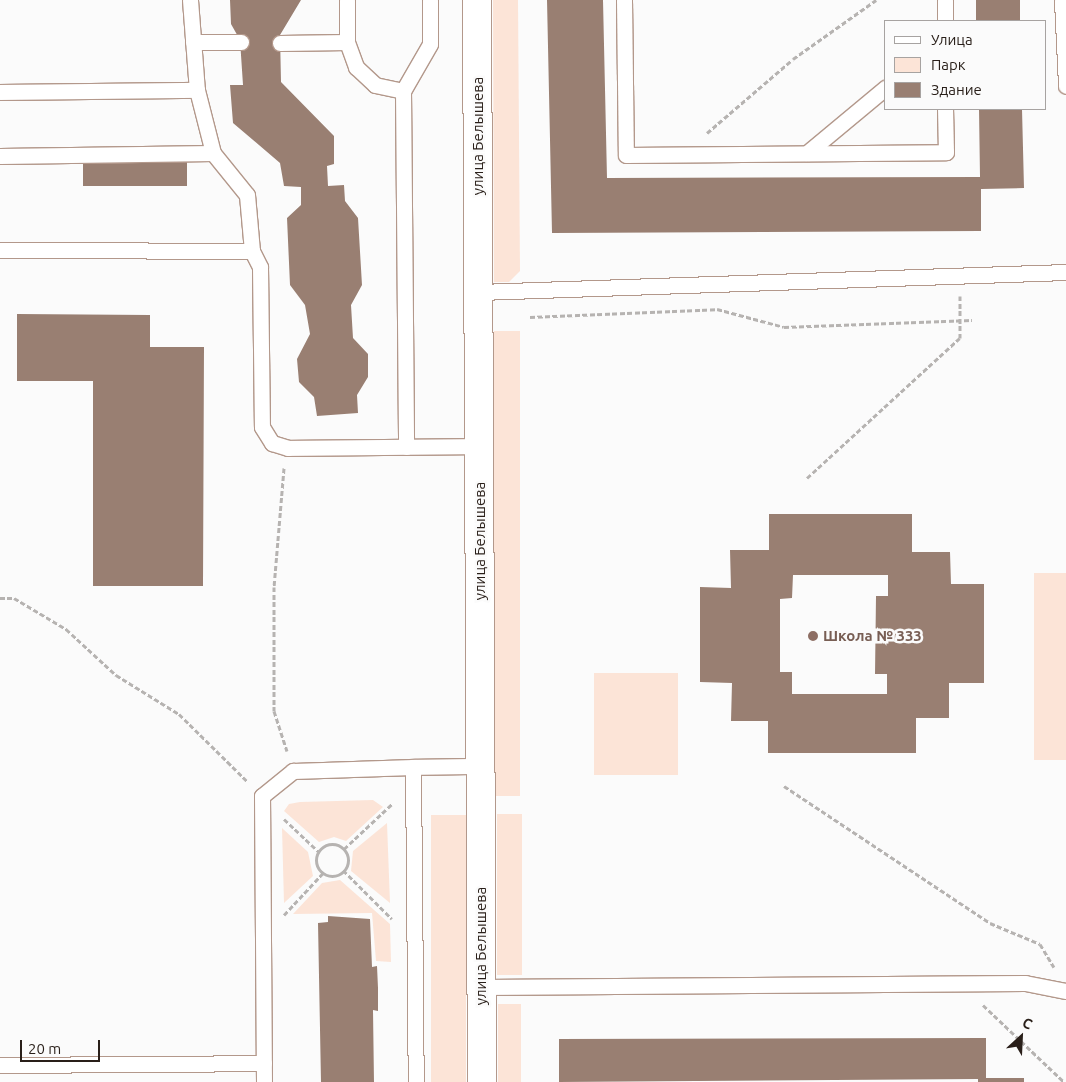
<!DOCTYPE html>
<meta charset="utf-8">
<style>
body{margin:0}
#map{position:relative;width:1066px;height:1082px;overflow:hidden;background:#fbfbfb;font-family:Ubuntu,sans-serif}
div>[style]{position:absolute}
.green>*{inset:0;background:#fce4d7;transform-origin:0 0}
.building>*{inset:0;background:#997f72;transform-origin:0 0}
.path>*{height:3px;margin-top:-1.5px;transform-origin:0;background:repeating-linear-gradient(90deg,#b6b3b1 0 5px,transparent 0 7.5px)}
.path>.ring{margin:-1.5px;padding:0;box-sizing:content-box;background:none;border:3px solid #b6b3b1;border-radius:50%}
.roads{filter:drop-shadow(1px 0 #b3988b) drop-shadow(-1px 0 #b3988b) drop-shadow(0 1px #b3988b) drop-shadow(0 -1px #b3988b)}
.lane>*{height:15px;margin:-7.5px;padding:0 7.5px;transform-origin:7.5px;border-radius:7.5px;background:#fff}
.street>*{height:28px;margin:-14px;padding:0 14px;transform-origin:14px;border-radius:14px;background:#fff}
.dots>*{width:14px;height:14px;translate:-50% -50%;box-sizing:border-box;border:2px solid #fbfbfb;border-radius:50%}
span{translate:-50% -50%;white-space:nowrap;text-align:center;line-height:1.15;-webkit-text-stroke:5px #fbfbfb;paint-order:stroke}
.street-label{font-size:15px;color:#291f19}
.education-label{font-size:15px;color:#785e54;font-weight:700}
.left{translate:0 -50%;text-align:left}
.legend{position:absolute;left:884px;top:20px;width:162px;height:90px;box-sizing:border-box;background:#fbfbfb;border:1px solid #a7a3a1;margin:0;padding:6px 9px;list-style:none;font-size:15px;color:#291f19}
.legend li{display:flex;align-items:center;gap:10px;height:25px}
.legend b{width:25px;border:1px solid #a7a3a1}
.north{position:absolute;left:996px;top:1012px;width:50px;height:50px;-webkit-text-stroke:4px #fbfbfb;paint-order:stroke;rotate:25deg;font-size:14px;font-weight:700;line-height:20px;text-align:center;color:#291f19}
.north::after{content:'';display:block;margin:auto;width:18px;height:22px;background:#291f19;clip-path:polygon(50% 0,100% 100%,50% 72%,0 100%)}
.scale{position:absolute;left:20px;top:1040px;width:80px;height:22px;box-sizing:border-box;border:2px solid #291f19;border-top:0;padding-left:6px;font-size:15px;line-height:18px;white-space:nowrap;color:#291f19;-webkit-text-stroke:4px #fbfbfb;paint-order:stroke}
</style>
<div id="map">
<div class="green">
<i style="clip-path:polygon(493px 0,518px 0,520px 271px,509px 282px,494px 282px)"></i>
<i style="left:494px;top:331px;width:26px;height:465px"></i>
<i style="left:1034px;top:573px;width:32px;height:187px"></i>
<i style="left:594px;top:673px;width:84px;height:102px"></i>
<i style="clip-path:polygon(373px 800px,383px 807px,346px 841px,334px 837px,319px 842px,284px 811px,289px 804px,300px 802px)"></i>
<i style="left:522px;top:814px;width:161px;height:25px;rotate:90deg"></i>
<i style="left:431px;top:815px;width:35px;height:267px"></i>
<i style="clip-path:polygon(387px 823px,390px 903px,351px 871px,353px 851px)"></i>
<i style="clip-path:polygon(282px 828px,308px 852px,313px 876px,284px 903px)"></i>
<i style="clip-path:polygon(340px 880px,390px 924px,391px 962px,376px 961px,372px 913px,293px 914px,322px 883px)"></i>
<i style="left:498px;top:1004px;width:23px;height:78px"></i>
</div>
<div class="building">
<i style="clip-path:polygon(230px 0,301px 0,280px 35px,281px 82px,334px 136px,334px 164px,327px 166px,328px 186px,344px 185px,345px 201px,358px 218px,362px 285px,351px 305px,353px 338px,368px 354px,368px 377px,357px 395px,358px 413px,317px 416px,314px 397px,299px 382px,297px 359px,310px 334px,305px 305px,290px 285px,287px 218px,301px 205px,301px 187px,284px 186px,280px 163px,233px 123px,230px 85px,243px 85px,240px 40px,231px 24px)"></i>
<i style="clip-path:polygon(547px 0,603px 0,607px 178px,980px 177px,979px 109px,1022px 109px,1024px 188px,981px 189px,981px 231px,552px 233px)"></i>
<i style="left:976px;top:0;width:44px;height:21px"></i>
<i style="left:187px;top:162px;width:24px;height:104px;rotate:90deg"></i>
<i style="clip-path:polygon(17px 314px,150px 315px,150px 347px,204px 347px,203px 586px,93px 586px,93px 381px,17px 381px)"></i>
<i style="clip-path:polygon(evenodd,769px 514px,912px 514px,912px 552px,950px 552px,951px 584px,984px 584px,984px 683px,949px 683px,949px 718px,916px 718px,916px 753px,768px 753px,768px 721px,731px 721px,732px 683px,700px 682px,700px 587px,731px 588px,730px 550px,769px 550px,769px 514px,793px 575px,888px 575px,888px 596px,876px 596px,875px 674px,887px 674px,887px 694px,792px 694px,792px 672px,780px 672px,780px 599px,792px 598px,793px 575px)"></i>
<i style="clip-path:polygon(328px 916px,370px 919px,372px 967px,377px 966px,378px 988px,378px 1011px,373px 1010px,374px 1082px,321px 1082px,318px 923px,328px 922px)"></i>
<i style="clip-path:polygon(986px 1038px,986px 1078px,1024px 1078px,1024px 1082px,978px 1082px,978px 1079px,559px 1082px,559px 1039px)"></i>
</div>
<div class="path">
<i style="left:707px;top:133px;width:113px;rotate:-40.7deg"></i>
<i style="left:793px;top:59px;width:102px;rotate:-35.4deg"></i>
<i style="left:530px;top:317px;width:187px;rotate:-2.4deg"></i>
<i style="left:717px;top:309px;width:69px;rotate:15deg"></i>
<i style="left:784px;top:327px;width:188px;rotate:-2.1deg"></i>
<i style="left:284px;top:468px;width:119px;rotate:94.8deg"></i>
<i style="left:274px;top:587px;width:124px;rotate:90deg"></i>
<i style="left:274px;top:711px;width:42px;rotate:72deg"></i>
<i style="left:807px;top:478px;width:207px;rotate:-42.5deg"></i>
<i style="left:960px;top:338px;width:42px;rotate:-90deg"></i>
<i style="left:0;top:598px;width:14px"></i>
<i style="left:14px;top:598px;width:61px;rotate:30.8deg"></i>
<i style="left:66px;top:629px;width:68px;rotate:42.6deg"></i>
<i style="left:116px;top:675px;width:74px;rotate:31.8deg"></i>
<i style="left:179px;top:714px;width:95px;rotate:44.6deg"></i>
<i style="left:784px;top:786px;width:247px;rotate:33.6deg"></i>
<i style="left:990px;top:923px;width:54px;rotate:22.8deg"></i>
<i style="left:1040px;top:944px;width:27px;rotate:59deg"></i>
<i style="left:284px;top:819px;width:47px;rotate:43.3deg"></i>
<i class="ring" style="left:316px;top:844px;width:29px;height:29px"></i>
<i style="left:344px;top:849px;width:66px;rotate:-43.2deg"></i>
<i style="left:343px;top:870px;width:69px;rotate:45deg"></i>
<i style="left:284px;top:915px;width:57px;rotate:-47.1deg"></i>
<i style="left:983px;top:1005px;width:112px;rotate:43.5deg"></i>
</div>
<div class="roads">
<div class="lane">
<i style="left:190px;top:0;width:90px;rotate:85.6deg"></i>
<i style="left:197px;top:90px;width:65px;rotate:75.7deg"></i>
<i style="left:213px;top:153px;width:54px;rotate:51deg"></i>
<i style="left:247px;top:195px;width:56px;rotate:84.9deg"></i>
<i style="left:252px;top:251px;width:18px;rotate:63deg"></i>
<i style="left:260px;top:267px;width:160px;rotate:89.3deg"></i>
<i style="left:262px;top:427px;width:19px;rotate:58deg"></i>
<i style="left:272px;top:443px;width:17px;rotate:17deg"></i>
<i style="left:288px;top:448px;width:191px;rotate:-0.6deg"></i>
<i style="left:347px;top:0;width:42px;rotate:90deg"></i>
<i style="left:347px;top:42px;width:27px;rotate:70deg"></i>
<i style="left:356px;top:67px;width:26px;rotate:43deg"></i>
<i style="left:375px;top:85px;width:29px;rotate:12deg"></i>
<i style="left:403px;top:91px;width:356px;rotate:89.5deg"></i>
<i style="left:624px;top:0;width:155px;rotate:89.3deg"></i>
<i style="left:626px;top:155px;width:320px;rotate:-0.5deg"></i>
<i style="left:946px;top:152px;width:43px;rotate:-91.3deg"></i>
<i style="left:945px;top:0;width:21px;rotate:90deg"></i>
<i style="left:1062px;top:0;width:86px;rotate:87.3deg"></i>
<i style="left:193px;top:42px;width:48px"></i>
<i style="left:280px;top:43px;width:67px;rotate:-0.9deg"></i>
<i style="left:403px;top:91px;width:54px;rotate:-60.1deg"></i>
<i style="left:430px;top:44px;width:44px;rotate:-90deg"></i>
<i style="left:0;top:92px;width:197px;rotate:-0.6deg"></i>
<i style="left:807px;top:153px;width:102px;rotate:-39.8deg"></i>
<i style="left:0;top:156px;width:213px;rotate:-0.8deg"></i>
<i style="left:0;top:250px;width:252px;rotate:0.2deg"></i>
<i style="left:479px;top:292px;width:587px;rotate:-1.95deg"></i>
<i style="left:413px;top:767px;width:67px;rotate:-0.9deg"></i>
<i style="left:482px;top:987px;width:543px;rotate:-0.42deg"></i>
<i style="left:1025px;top:983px;width:42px;rotate:11deg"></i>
<i style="left:0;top:1065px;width:264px;rotate:-0.4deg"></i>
<i style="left:264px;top:1082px;width:286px;rotate:-90.4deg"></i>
<i style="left:262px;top:796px;width:40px;rotate:-39deg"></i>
<i style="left:293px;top:771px;width:120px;rotate:-1.9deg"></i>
<i style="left:413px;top:767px;width:315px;rotate:89.5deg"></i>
</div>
<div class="street">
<i style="left:477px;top:0;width:1082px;rotate:89.74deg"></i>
</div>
</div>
<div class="dots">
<i style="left:813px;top:636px;background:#8d6e63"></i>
</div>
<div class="street-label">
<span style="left:478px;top:136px;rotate:-90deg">улица Белышева</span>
<span style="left:480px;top:541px;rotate:-90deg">улица Белышева</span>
<span style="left:481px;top:946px;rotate:-90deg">улица Белышева</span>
</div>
<div class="education-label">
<span class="left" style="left:823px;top:636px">Школа № 333</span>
</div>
<ul class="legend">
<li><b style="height:6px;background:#fff"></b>Улица</li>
<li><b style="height:14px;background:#fce4d7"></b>Парк</li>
<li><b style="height:14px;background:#997f72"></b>Здание</li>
</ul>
<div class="north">С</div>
<div class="scale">20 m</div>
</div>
